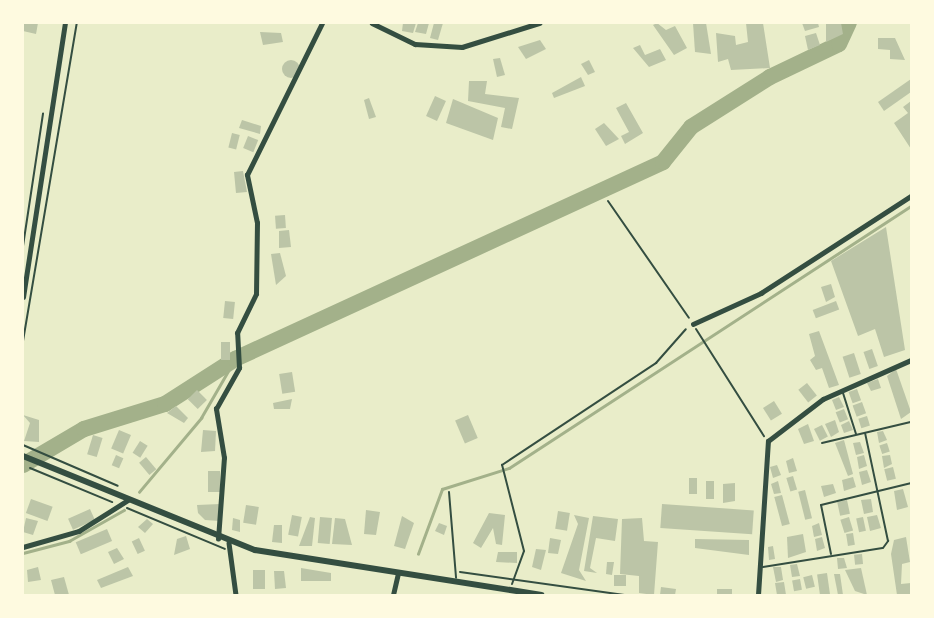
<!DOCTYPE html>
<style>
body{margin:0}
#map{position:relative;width:934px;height:618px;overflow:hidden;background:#e9edc9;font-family:Cabin,sans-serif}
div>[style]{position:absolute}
.stream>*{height:2.5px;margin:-1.25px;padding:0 1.25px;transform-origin:1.25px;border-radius:1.25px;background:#a3b18a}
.river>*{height:16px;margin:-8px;padding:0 8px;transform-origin:8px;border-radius:8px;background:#a3b18a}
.building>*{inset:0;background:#bcc5a7;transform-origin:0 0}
.round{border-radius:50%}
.path>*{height:2px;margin:-1px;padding:0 1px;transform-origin:1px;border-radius:1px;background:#344e41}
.service>*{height:2px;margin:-1px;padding:0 1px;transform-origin:1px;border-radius:1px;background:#344e41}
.minor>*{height:4.5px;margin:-2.25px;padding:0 2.25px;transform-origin:2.25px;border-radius:2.25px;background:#344e41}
.tertiary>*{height:5px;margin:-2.5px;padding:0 2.5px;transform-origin:2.5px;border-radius:2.5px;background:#344e41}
.secondary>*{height:6px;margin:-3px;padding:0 3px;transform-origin:3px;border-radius:3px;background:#344e41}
span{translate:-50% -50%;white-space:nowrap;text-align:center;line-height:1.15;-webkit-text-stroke:5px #fefae0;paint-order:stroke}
.frame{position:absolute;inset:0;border:24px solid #fefae0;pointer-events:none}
</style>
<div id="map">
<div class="stream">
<i style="left:139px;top:492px;width:97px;rotate:-50deg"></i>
<i style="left:201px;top:418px;width:68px;rotate:-60deg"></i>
<i style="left:23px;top:553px;width:48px;rotate:-14.6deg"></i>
<i style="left:69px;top:541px;width:63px;rotate:-29.4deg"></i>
<i style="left:418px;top:554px;width:69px;rotate:-69.7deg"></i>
<i style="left:442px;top:489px;width:70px;rotate:-17.4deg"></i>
<i style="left:509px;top:468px;width:480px;rotate:-33.1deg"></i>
</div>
<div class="river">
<i style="left:23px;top:465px;width:71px;rotate:-30.5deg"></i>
<i style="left:84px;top:429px;width:85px;rotate:-17.2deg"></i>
<i style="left:165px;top:404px;width:83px;rotate:-32.7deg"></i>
<i style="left:235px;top:359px;width:471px;rotate:-24.7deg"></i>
<i style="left:663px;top:162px;width:45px;rotate:-51.3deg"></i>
<i style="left:691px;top:127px;width:93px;rotate:-32.3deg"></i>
<i style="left:770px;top:77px;width:76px;rotate:-25.6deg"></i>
<i style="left:839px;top:44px;width:23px;rotate:-65deg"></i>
</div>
<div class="building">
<i style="clip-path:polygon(23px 23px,38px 23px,36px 34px,23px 31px)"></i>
<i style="clip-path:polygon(403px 23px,416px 23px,413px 33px,402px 31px)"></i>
<i style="clip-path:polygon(418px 23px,429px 23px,426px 34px,415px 32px)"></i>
<i style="clip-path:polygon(434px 23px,443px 23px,438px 40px,430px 38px)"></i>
<i style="clip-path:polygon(657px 23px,666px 30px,675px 26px,687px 48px,674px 55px,653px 25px)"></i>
<i style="clip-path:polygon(693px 23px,706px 23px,711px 54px,695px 52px)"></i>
<i style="clip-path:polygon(746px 23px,763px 23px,770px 68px,731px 70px,728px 59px,718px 62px,716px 33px,735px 36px,736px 45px,748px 42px)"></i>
<i style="clip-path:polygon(802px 23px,818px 23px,819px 27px,805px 31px)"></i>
<i style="clip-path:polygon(826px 23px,841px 23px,843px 34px,826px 42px)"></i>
<i style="clip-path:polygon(260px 32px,281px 33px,283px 42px,263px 45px)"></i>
<i style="clip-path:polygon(816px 33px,820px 45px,808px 50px,805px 36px)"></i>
<i style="clip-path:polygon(878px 38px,895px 38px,905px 60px,890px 59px,890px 50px,878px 49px)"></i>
<i style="clip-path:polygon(540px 40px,546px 49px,526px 59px,518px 47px)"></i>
<i style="clip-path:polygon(640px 45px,645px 55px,660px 49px,666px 60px,649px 67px,633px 48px)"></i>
<i style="clip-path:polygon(500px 58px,505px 75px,497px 77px,493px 59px)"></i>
<i style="clip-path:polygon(589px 60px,595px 72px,588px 75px,581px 64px)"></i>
<i class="round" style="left:282px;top:60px;width:18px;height:18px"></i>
<i style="clip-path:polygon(581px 77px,585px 86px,554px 98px,552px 93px)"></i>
<i style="clip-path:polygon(911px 79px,911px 92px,884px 111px,878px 102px)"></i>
<i style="clip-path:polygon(469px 81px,487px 81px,485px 94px,519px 98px,512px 129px,501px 127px,505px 108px,468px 101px)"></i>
<i style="left:435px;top:96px;width:12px;height:22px;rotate:24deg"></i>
<i style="clip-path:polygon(369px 98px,376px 117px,369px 119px,364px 100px)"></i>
<i style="clip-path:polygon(453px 99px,498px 118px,493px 140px,446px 123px)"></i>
<i style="clip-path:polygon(911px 101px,911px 149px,894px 123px,908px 113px,903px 107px)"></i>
<i style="clip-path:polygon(626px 103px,643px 133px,625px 144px,621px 136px,629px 132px,616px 108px)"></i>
<i style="clip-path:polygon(242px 120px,261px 126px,260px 134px,239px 128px)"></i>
<i style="clip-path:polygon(604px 123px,619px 139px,606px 146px,595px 129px)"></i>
<i style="left:232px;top:133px;width:8px;height:15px;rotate:14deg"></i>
<i style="left:248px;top:136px;width:11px;height:13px;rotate:22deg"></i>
<i style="clip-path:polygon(243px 171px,247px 192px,236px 193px,234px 172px)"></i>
<i style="left:285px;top:215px;width:13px;height:10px;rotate:86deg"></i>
<i style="clip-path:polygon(886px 227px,905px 350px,884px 357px,875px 329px,858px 336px,831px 261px)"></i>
<i style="clip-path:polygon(289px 230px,291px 247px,279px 248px,279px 231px)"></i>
<i style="clip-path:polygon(280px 253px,286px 276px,276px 285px,271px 254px)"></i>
<i style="clip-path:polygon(831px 284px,835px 297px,826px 302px,821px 287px)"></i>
<i style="left:225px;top:301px;width:10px;height:17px;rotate:6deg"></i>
<i style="left:836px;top:301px;width:9px;height:25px;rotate:69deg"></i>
<i style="clip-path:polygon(819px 331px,839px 385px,829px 388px,822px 368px,816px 370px,810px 360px,815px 356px,809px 334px)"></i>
<i style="left:221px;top:342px;width:9px;height:18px"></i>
<i style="left:872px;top:349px;width:18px;height:9px;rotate:71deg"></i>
<i style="left:854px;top:353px;width:22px;height:12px;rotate:72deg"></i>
<i style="clip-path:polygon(896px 369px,911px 412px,901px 419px,887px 376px)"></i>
<i style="left:292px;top:372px;width:20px;height:13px;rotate:81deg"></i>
<i style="clip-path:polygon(878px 379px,881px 388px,871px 391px,867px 383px)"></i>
<i style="left:807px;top:383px;width:16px;height:11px;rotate:52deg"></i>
<i style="left:857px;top:389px;width:12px;height:9px;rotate:70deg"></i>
<i style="left:197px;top:390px;width:14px;height:13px;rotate:45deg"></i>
<i style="clip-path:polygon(839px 397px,844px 407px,836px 410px,832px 400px)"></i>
<i style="clip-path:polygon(292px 399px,290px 409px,274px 409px,273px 403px)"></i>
<i style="left:774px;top:401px;width:15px;height:13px;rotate:58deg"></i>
<i style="left:862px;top:402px;width:12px;height:10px;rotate:70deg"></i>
<i style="clip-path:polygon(176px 406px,188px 418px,184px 423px,167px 413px)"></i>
<i style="left:844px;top:409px;width:11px;height:9px;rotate:68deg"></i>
<i style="clip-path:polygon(23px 415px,39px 420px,39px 442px,24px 441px,30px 423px)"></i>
<i style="left:468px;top:415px;width:25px;height:14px;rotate:67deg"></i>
<i style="left:867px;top:416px;width:10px;height:9px;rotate:73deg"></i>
<i style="clip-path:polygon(835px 420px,839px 432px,831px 437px,825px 424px)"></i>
<i style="clip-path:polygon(849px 421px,853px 430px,844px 433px,841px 425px)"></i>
<i style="clip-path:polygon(808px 424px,814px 441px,804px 444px,798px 429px)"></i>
<i style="left:822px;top:425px;width:13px;height:9px;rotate:63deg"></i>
<i style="left:119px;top:430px;width:13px;height:20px;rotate:23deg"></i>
<i style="clip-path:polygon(203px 430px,216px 431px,215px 451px,201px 452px)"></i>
<i style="clip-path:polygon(883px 431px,887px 440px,879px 443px,877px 432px)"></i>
<i style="left:93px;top:435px;width:10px;height:20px;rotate:17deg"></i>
<i style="clip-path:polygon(844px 440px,853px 474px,848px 476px,835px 443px)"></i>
<i style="left:140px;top:441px;width:9px;height:14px;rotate:32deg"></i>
<i style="clip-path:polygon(860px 442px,864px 453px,856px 455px,853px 443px)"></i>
<i style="left:887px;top:443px;width:9px;height:8px;rotate:72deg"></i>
<i style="left:116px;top:455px;width:8px;height:11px;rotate:23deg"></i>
<i style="clip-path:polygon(864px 455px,867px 466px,859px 469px,857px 457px)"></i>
<i style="clip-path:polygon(890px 455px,892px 464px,884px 468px,882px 456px)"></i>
<i style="left:146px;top:457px;width:16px;height:9px;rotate:50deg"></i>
<i style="clip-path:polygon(793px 458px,797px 471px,789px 473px,786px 461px)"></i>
<i style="clip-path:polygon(777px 465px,781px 475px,773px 478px,770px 467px)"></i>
<i style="left:893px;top:467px;width:12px;height:9px;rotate:76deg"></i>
<i style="clip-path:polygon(867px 470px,871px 482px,862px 485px,859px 472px)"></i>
<i style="left:208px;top:471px;width:12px;height:21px"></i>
<i style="left:793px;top:476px;width:14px;height:7px;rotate:73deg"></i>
<i style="clip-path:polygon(853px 477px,856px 487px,844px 491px,842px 480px)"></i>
<i style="left:689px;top:478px;width:8px;height:16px"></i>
<i style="left:714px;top:481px;width:18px;height:8px;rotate:90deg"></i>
<i style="clip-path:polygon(778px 481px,781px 493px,774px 494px,771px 484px)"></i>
<i style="clip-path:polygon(735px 483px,735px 501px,723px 503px,723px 484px)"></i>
<i style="clip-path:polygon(833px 484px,836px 493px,824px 497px,821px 486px)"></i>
<i style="clip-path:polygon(903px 489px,908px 507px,897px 510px,894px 491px)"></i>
<i style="left:805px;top:490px;width:29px;height:7px;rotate:76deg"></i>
<i style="left:782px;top:495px;width:30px;height:8px;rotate:75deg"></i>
<i style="left:31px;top:499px;width:23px;height:15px;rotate:20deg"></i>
<i style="clip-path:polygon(871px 499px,873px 512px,864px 514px,861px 500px)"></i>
<i style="left:847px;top:500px;width:14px;height:10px;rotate:78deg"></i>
<i style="clip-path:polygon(220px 504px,220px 521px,205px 520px,198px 513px,197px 505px)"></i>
<i style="left:662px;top:504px;width:92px;height:24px;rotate:4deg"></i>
<i style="left:246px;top:505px;width:13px;height:18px;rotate:9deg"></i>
<i style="left:90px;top:509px;width:12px;height:24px;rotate:66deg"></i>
<i style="clip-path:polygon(366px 510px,380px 512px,376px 535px,364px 534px)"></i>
<i style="left:558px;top:511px;width:12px;height:18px;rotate:9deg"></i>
<i style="clip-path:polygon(489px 513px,505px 515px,502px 545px,496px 544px,493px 528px,481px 548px,473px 543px)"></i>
<i style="left:292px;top:515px;width:10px;height:20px;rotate:11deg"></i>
<i style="clip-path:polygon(574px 515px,589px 518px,579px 570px,586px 581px,561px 573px,578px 524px)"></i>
<i style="clip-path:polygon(877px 515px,881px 528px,870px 531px,867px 517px)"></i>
<i style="clip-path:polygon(402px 516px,414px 523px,405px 549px,394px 546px)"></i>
<i style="clip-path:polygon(593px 516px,618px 519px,615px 541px,596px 538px,590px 568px,597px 573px,584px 571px)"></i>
<i style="clip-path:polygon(310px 517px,315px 518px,312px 546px,299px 546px)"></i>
<i style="left:320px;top:517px;width:12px;height:26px;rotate:5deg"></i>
<i style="left:849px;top:517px;width:14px;height:9px;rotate:73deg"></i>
<i style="left:863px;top:517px;width:14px;height:7px;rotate:78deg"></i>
<i style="clip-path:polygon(26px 518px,38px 521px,33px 535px,23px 532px)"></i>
<i style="clip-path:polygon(233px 518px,240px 520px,240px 532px,232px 530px)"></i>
<i style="clip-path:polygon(335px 518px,345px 519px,352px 545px,332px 544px)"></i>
<i style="clip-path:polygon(642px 518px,644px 541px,658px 542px,654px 595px,639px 593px,639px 576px,620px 574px,622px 519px)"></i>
<i style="clip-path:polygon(147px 519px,153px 524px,145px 533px,138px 527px)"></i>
<i style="clip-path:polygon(439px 523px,447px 526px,444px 535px,435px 531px)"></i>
<i style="clip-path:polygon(819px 523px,822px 535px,814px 537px,812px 526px)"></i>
<i style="clip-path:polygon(274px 525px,282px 525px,282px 543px,272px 542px)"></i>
<i style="left:107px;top:529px;width:13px;height:34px;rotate:67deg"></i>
<i style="left:853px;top:533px;width:12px;height:7px;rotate:81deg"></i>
<i style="clip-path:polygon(803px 534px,806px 552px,788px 558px,787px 537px)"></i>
<i style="clip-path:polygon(186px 536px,190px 549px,174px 555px,177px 539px)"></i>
<i style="clip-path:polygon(822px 537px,825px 548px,817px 551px,815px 539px)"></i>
<i style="clip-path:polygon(906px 537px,910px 562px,902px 564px,901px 584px,911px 583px,911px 595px,897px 595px,891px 554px,894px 540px)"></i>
<i style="left:139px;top:538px;width:14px;height:8px;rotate:65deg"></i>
<i style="clip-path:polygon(550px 538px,561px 540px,558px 554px,548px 553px)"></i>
<i style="clip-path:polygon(695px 539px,749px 540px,749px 555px,695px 548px)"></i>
<i style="clip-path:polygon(773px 546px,775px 559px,769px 560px,768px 547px)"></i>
<i style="clip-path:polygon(117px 548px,124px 559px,114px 564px,108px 552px)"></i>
<i style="clip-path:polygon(536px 549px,546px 550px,541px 570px,532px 567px)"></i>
<i style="clip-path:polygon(498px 552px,517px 552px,517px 563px,496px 562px)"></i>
<i style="left:862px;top:554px;width:10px;height:8px;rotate:84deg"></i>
<i style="clip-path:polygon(837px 558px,844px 558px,847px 568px,838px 569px)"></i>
<i style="clip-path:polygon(607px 562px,614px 562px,612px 575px,606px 574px)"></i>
<i style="clip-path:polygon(797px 564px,800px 576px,792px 577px,790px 565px)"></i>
<i style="clip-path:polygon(38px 567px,41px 580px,28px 582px,27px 570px)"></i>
<i style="clip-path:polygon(128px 567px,133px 576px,101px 588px,97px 580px)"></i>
<i style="clip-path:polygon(773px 567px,781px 567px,783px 580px,776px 582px)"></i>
<i style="clip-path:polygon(301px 568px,331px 573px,331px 581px,301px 581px)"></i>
<i style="clip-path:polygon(861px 568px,867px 595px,855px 591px,845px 570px)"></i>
<i style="left:253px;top:570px;width:12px;height:19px"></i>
<i style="clip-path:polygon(274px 571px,284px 571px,286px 588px,275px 589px)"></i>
<i style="left:827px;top:573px;width:22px;height:10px;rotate:82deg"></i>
<i style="clip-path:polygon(834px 574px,840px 574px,843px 595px,838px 595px)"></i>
<i style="left:614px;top:575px;width:12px;height:11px"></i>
<i style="left:812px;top:575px;width:12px;height:9px;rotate:76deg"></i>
<i style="clip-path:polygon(64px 577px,69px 595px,55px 595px,51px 580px)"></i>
<i style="left:800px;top:579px;width:11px;height:8px;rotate:80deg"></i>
<i style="clip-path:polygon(784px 582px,786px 595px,777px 595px,775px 583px)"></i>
<i style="clip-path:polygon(661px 587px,676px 589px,675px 595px,660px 595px)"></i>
<i style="left:717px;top:589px;width:15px;height:6px"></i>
</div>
<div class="path">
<i style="left:608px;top:201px;width:142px;rotate:55.3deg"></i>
<i style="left:23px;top:246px;width:134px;rotate:-81.4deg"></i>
<i style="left:696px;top:329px;width:127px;rotate:57.6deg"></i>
<i style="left:23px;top:341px;width:323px;rotate:-80.4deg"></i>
<i style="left:23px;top:445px;width:103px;rotate:23.3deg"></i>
<i style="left:30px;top:468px;width:89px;rotate:22.5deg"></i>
<i style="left:127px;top:508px;width:106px;rotate:22.7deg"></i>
<i style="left:460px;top:572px;width:166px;rotate:8deg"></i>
<i style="left:512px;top:584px;width:35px;rotate:-70deg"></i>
<i style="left:524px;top:551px;width:89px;rotate:-104.3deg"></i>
<i style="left:502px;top:465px;width:185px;rotate:-33.5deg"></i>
<i style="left:656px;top:363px;width:45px;rotate:-48.6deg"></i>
</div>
<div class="service">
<i style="left:843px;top:393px;width:43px;rotate:72.4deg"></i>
<i style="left:822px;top:443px;width:91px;rotate:-13.3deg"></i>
<i style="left:449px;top:492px;width:86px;rotate:85.3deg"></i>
<i style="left:831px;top:554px;width:50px;rotate:-101.5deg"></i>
<i style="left:821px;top:505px;width:93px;rotate:-13.7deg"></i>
<i style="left:763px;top:567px;width:121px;rotate:-9deg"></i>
<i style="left:883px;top:548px;width:9px;rotate:-54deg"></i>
<i style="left:888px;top:541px;width:110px;rotate:-102deg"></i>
</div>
<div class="minor">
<i style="left:372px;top:23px;width:48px;rotate:26deg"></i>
<i style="left:415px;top:44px;width:47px;rotate:3.7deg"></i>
<i style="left:462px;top:47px;width:81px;rotate:-17.3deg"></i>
<i style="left:693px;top:324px;width:75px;rotate:-24.5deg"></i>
<i style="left:761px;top:293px;width:179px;rotate:-32.9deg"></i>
<i style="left:218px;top:539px;width:81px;rotate:-85.8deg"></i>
<i style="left:224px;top:458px;width:50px;rotate:-99.3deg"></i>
<i style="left:216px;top:409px;width:47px;rotate:-60.7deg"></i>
<i style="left:239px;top:368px;width:35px;rotate:-93deg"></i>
<i style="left:237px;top:333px;width:43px;rotate:-64deg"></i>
<i style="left:256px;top:294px;width:71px;rotate:-89.2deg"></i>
<i style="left:257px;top:223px;width:49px;rotate:-101.8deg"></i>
<i style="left:247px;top:175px;width:169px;rotate:-63.7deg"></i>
<i style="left:229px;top:543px;width:52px;rotate:82.3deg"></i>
<i style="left:23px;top:547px;width:58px;rotate:-15.9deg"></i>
<i style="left:79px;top:531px;width:58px;rotate:-32.3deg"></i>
<i style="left:393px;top:595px;width:23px;rotate:-77deg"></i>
<i style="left:758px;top:595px;width:154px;rotate:-86.3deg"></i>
<i style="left:768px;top:441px;width:69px;rotate:-37.4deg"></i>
<i style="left:823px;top:399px;width:96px;rotate:-23.9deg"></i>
</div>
<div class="tertiary">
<i style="left:23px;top:297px;width:277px;rotate:-81.3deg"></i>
</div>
<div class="secondary">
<i style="left:23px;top:456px;width:250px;rotate:22.1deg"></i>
<i style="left:255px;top:550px;width:290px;rotate:8.9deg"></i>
</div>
<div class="frame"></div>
</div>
